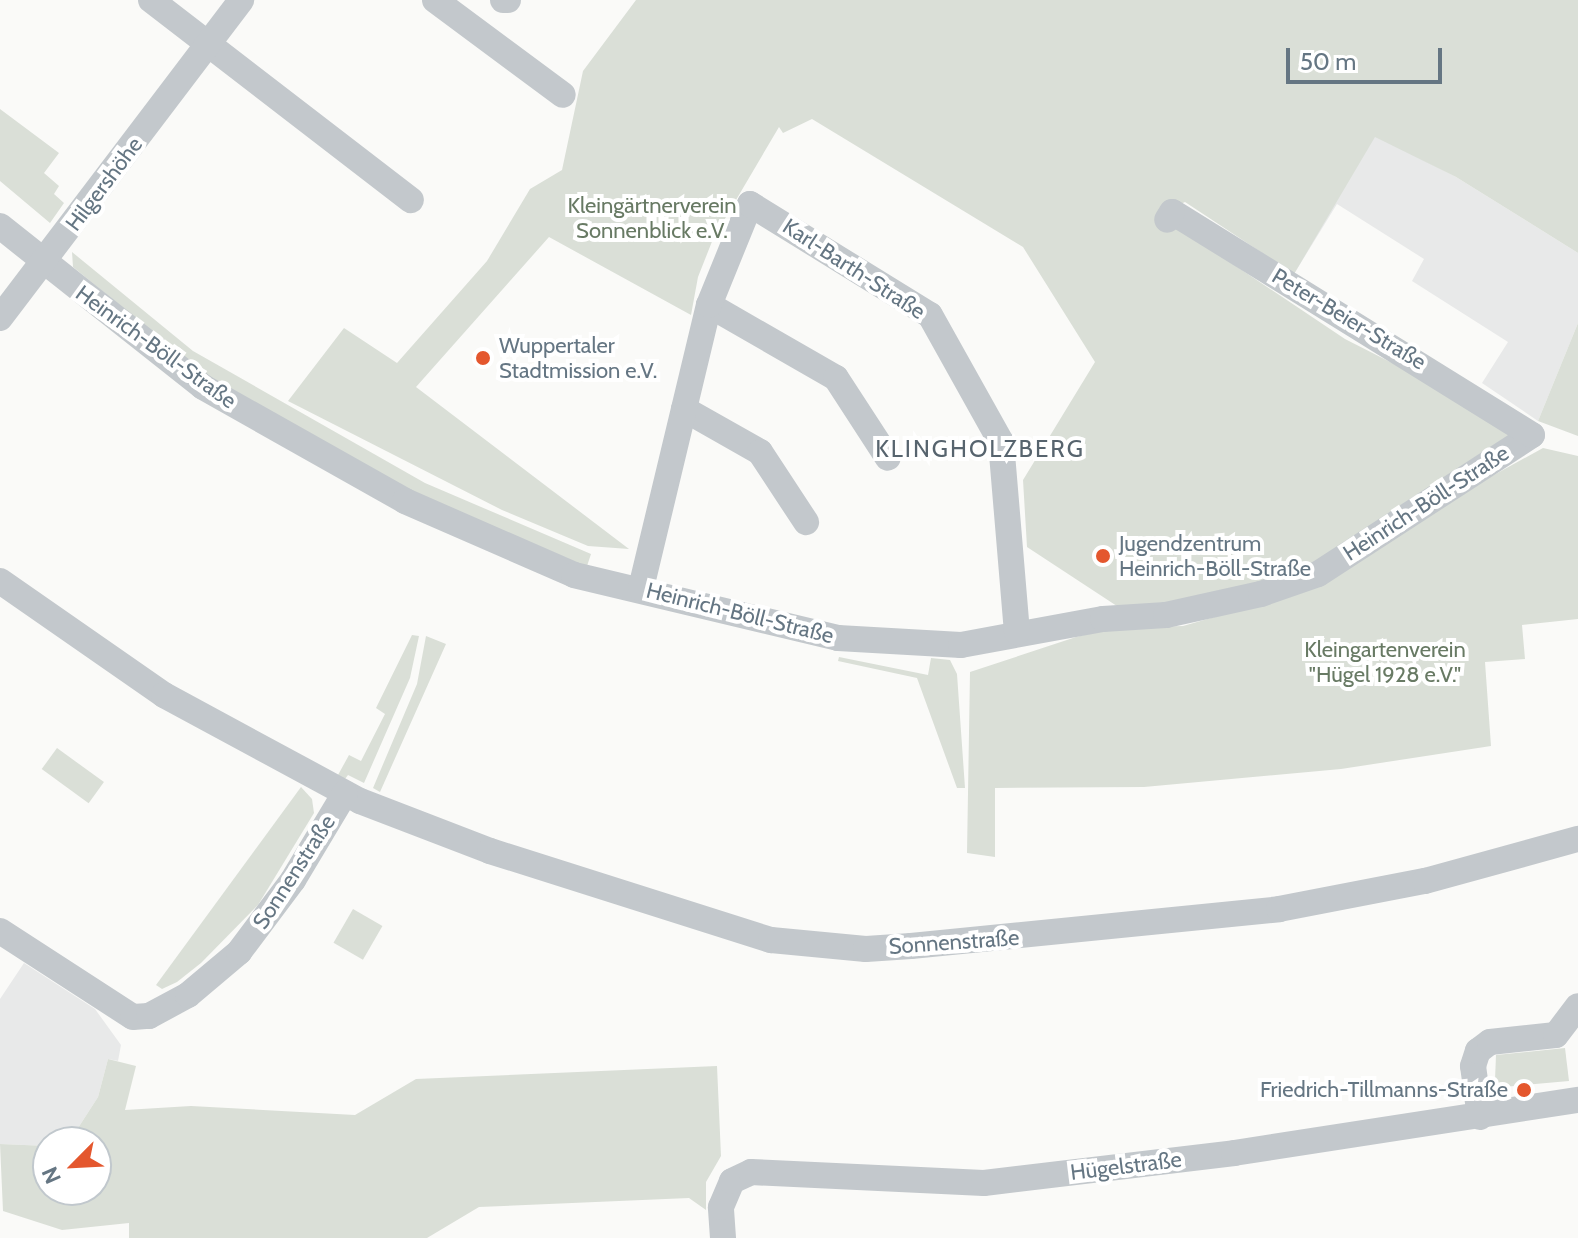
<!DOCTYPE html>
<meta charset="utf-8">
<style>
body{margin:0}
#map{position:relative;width:1578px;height:1238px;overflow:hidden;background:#fafaf8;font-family:Cabin,sans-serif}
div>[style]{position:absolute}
.built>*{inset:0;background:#e8e9e9}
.green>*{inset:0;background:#dadfd7;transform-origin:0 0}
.minor>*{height:26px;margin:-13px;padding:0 13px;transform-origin:13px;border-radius:13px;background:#c3c8cc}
.dots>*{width:22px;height:22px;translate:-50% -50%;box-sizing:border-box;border:4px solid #fff;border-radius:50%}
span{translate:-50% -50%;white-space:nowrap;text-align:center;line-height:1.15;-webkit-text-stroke:8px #fff;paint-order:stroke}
.street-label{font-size:22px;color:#657683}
.park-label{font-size:22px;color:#687a64}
.poi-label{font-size:22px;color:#657683}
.left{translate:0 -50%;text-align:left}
.right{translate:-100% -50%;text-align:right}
.neighbourhood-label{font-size:24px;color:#57646e;letter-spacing:2px}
.north{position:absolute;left:32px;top:1126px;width:80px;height:80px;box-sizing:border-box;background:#fff;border:2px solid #c1c8cd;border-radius:50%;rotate:246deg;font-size:22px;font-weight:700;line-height:32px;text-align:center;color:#657683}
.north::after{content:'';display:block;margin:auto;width:28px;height:36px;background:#e4572e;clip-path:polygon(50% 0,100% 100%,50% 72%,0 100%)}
.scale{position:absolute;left:1286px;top:48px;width:156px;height:36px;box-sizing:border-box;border:4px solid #657683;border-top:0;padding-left:10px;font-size:24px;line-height:28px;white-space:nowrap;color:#657683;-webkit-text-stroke:6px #fff;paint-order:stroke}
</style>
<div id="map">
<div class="built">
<i style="clip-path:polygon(1204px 48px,1456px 177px,1578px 253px,1578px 323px,1538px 421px,1482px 383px,1508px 342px,1412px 281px,1424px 259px,1337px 204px,1294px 274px)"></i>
<i style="clip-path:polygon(24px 963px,95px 1009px,121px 1045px,118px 1061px,108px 1059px,98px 1097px,69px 1142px,48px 1142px,48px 1146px,0 1144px,0 999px)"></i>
</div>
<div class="green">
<i style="clip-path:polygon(636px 0,1578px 0,1578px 253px,1456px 177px,1375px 137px,1294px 274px,1185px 202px,1158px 214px,1345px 339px,1512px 424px,1511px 440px,1287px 580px,1126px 612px,1027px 547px,1023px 480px,1095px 362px,1023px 247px,812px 119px,783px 133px,779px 127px,713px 239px,698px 277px,691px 315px,549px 237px,416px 387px,629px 549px,588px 546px,502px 510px,288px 401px,344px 328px,397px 363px,487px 261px,530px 189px,562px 170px,583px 71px)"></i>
<i style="clip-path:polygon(0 109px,59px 153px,44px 173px,59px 186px,54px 194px,64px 203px,50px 223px,0 181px)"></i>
<i style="clip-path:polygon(72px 252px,193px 351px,425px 483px,591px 554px,586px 569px,362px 468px,214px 382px,73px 267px)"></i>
<i style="clip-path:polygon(1578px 323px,1578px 436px,1538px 421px)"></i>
<i style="clip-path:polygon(1543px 448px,1578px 456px,1578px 619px,1522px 625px,1525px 659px,1485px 662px,1491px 746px,1341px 769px,1144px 787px,995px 788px,995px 857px,967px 853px,970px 672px,1076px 637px,1112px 628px,1183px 626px,1260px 604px)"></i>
<i style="clip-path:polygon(412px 635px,419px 636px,410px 678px,364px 783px,348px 775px,345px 779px,338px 775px,349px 755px,361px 761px,385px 714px,376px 708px)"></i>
<i style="clip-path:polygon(426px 636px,446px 644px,380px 792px,373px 788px,417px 684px)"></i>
<i style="clip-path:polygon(839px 657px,928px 675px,931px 658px,950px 660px,957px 674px,965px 788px,957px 788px,917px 678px,838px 661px)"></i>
<i style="left:57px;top:748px;width:58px;height:26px;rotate:36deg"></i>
<i style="clip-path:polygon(301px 787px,312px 799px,314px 813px,258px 905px,201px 963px,177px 982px,162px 989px,156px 985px)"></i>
<i style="left:353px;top:909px;width:34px;height:39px;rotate:30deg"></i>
<i style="clip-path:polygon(1565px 1048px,1569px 1081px,1503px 1087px,1495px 1080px,1496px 1055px)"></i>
<i style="clip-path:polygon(108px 1059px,136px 1066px,125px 1110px,191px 1106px,355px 1115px,416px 1079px,717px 1066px,721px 1156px,706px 1182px,706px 1210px,689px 1198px,479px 1207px,427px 1238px,129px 1238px,129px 1223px,62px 1230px,3px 1211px,0 1144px,48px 1146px,48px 1190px,96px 1190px,96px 1142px,69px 1142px,98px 1097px)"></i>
</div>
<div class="minor">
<i style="left:151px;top:0;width:328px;rotate:37.6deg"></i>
<i style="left:435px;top:0;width:159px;rotate:36.6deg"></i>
<i style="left:503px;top:0;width:5px"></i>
<i style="left:0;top:226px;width:259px;rotate:38.4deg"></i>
<i style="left:203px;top:387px;width:232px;rotate:29.4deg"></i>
<i style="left:405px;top:501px;width:184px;rotate:23.6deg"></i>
<i style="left:574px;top:575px;width:271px;rotate:13.4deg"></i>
<i style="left:838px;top:638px;width:123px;rotate:3.3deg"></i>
<i style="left:961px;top:645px;width:144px;rotate:-10.4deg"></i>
<i style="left:1103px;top:619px;width:63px;rotate:-3.6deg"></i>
<i style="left:1166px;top:615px;width:97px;rotate:-12.5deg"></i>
<i style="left:1261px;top:594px;width:60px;rotate:-19.3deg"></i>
<i style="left:1318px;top:574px;width:255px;rotate:-33deg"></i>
<i style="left:1532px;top:435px;width:423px;rotate:-148.2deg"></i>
<i style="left:1172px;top:212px;width:9px;rotate:122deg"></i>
<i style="left:709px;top:305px;width:146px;rotate:29.9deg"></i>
<i style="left:836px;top:378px;width:95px;rotate:57deg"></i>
<i style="left:0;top:318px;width:399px;rotate:-52.8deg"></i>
<i style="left:684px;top:409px;width:87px;rotate:29.5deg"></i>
<i style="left:760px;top:452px;width:84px;rotate:56.7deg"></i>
<i style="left:0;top:581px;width:200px;rotate:34.8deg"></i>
<i style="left:164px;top:695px;width:223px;rotate:28.4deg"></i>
<i style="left:360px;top:801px;width:139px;rotate:21deg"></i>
<i style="left:490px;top:851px;width:295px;rotate:17.6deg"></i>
<i style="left:771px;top:940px;width:95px;rotate:5.4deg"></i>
<i style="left:866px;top:949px;width:45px;rotate:-3.8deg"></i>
<i style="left:911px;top:946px;width:370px;rotate:-5.7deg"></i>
<i style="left:1279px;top:909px;width:149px;rotate:-10.9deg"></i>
<i style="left:1425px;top:881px;width:159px;rotate:-15.4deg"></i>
<i style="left:641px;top:588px;width:291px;rotate:-76.5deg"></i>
<i style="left:709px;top:305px;width:109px;rotate:-67.9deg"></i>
<i style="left:750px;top:204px;width:211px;rotate:31.7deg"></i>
<i style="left:930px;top:315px;width:145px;rotate:60.8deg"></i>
<i style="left:1001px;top:442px;width:191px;rotate:85.2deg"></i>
<i style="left:0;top:931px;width:158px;rotate:32.9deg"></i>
<i style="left:133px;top:1017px;width:16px;rotate:-4deg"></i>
<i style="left:149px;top:1016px;width:44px;rotate:-28.3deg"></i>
<i style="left:188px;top:995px;width:67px;rotate:-40.1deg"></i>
<i style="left:239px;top:952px;width:90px;rotate:-53.1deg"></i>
<i style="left:293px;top:880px;width:101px;rotate:-59.1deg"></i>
<i style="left:1480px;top:1117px;width:51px;rotate:-97.8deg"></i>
<i style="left:1473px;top:1066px;width:16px;rotate:-72deg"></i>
<i style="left:1478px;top:1051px;width:15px;rotate:-37deg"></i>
<i style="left:1490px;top:1042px;width:66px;rotate:-6.1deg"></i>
<i style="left:1556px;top:1035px;width:36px;rotate:-53deg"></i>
<i style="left:723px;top:1238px;width:31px;rotate:-94deg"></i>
<i style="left:721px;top:1207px;width:28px;rotate:-67deg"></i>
<i style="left:732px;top:1181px;width:21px;rotate:-25deg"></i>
<i style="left:751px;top:1172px;width:233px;rotate:2.7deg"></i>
<i style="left:984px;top:1183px;width:252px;rotate:-6.8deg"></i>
<i style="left:1234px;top:1153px;width:348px;rotate:-8.8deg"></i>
</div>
<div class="dots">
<i style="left:483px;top:358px;background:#e4572e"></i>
<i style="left:1103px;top:556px;background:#e4572e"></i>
<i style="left:1524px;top:1090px;background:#e4572e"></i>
</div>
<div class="street-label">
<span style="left:104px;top:184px;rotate:-53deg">Hilgershöhe</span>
<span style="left:854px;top:269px;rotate:33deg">Karl-Barth-Straße</span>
<span style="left:1349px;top:319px;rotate:31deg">Peter-Beier-Straße</span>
<span style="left:156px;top:347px;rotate:36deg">Heinrich-Böll-Straße</span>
<span style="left:1426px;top:503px;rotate:-33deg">Heinrich-Böll-Straße</span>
<span style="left:740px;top:613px;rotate:14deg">Heinrich-Böll-Straße</span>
<span style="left:294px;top:872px;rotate:-57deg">Sonnenstraße</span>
<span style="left:954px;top:942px;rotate:-4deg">Sonnenstraße</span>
<span style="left:1126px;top:1166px;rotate:-7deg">Hügelstraße</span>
</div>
<div class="park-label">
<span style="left:652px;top:218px">Kleingärtnerverein<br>Sonnenblick e.V.</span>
<span style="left:1385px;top:662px">Kleingartenverein<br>"Hügel 1928 e.V."</span>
</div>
<div class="poi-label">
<span class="left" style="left:499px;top:358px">Wuppertaler<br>Stadtmission e.V.</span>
<span class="left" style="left:1119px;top:556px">Jugendzentrum<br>Heinrich-Böll-Straße</span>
<span class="right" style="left:1508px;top:1090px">Friedrich-Tillmanns-Straße</span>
</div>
<div class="neighbourhood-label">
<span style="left:980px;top:449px">KLINGHOLZBERG</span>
</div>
<div class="north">N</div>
<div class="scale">50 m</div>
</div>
